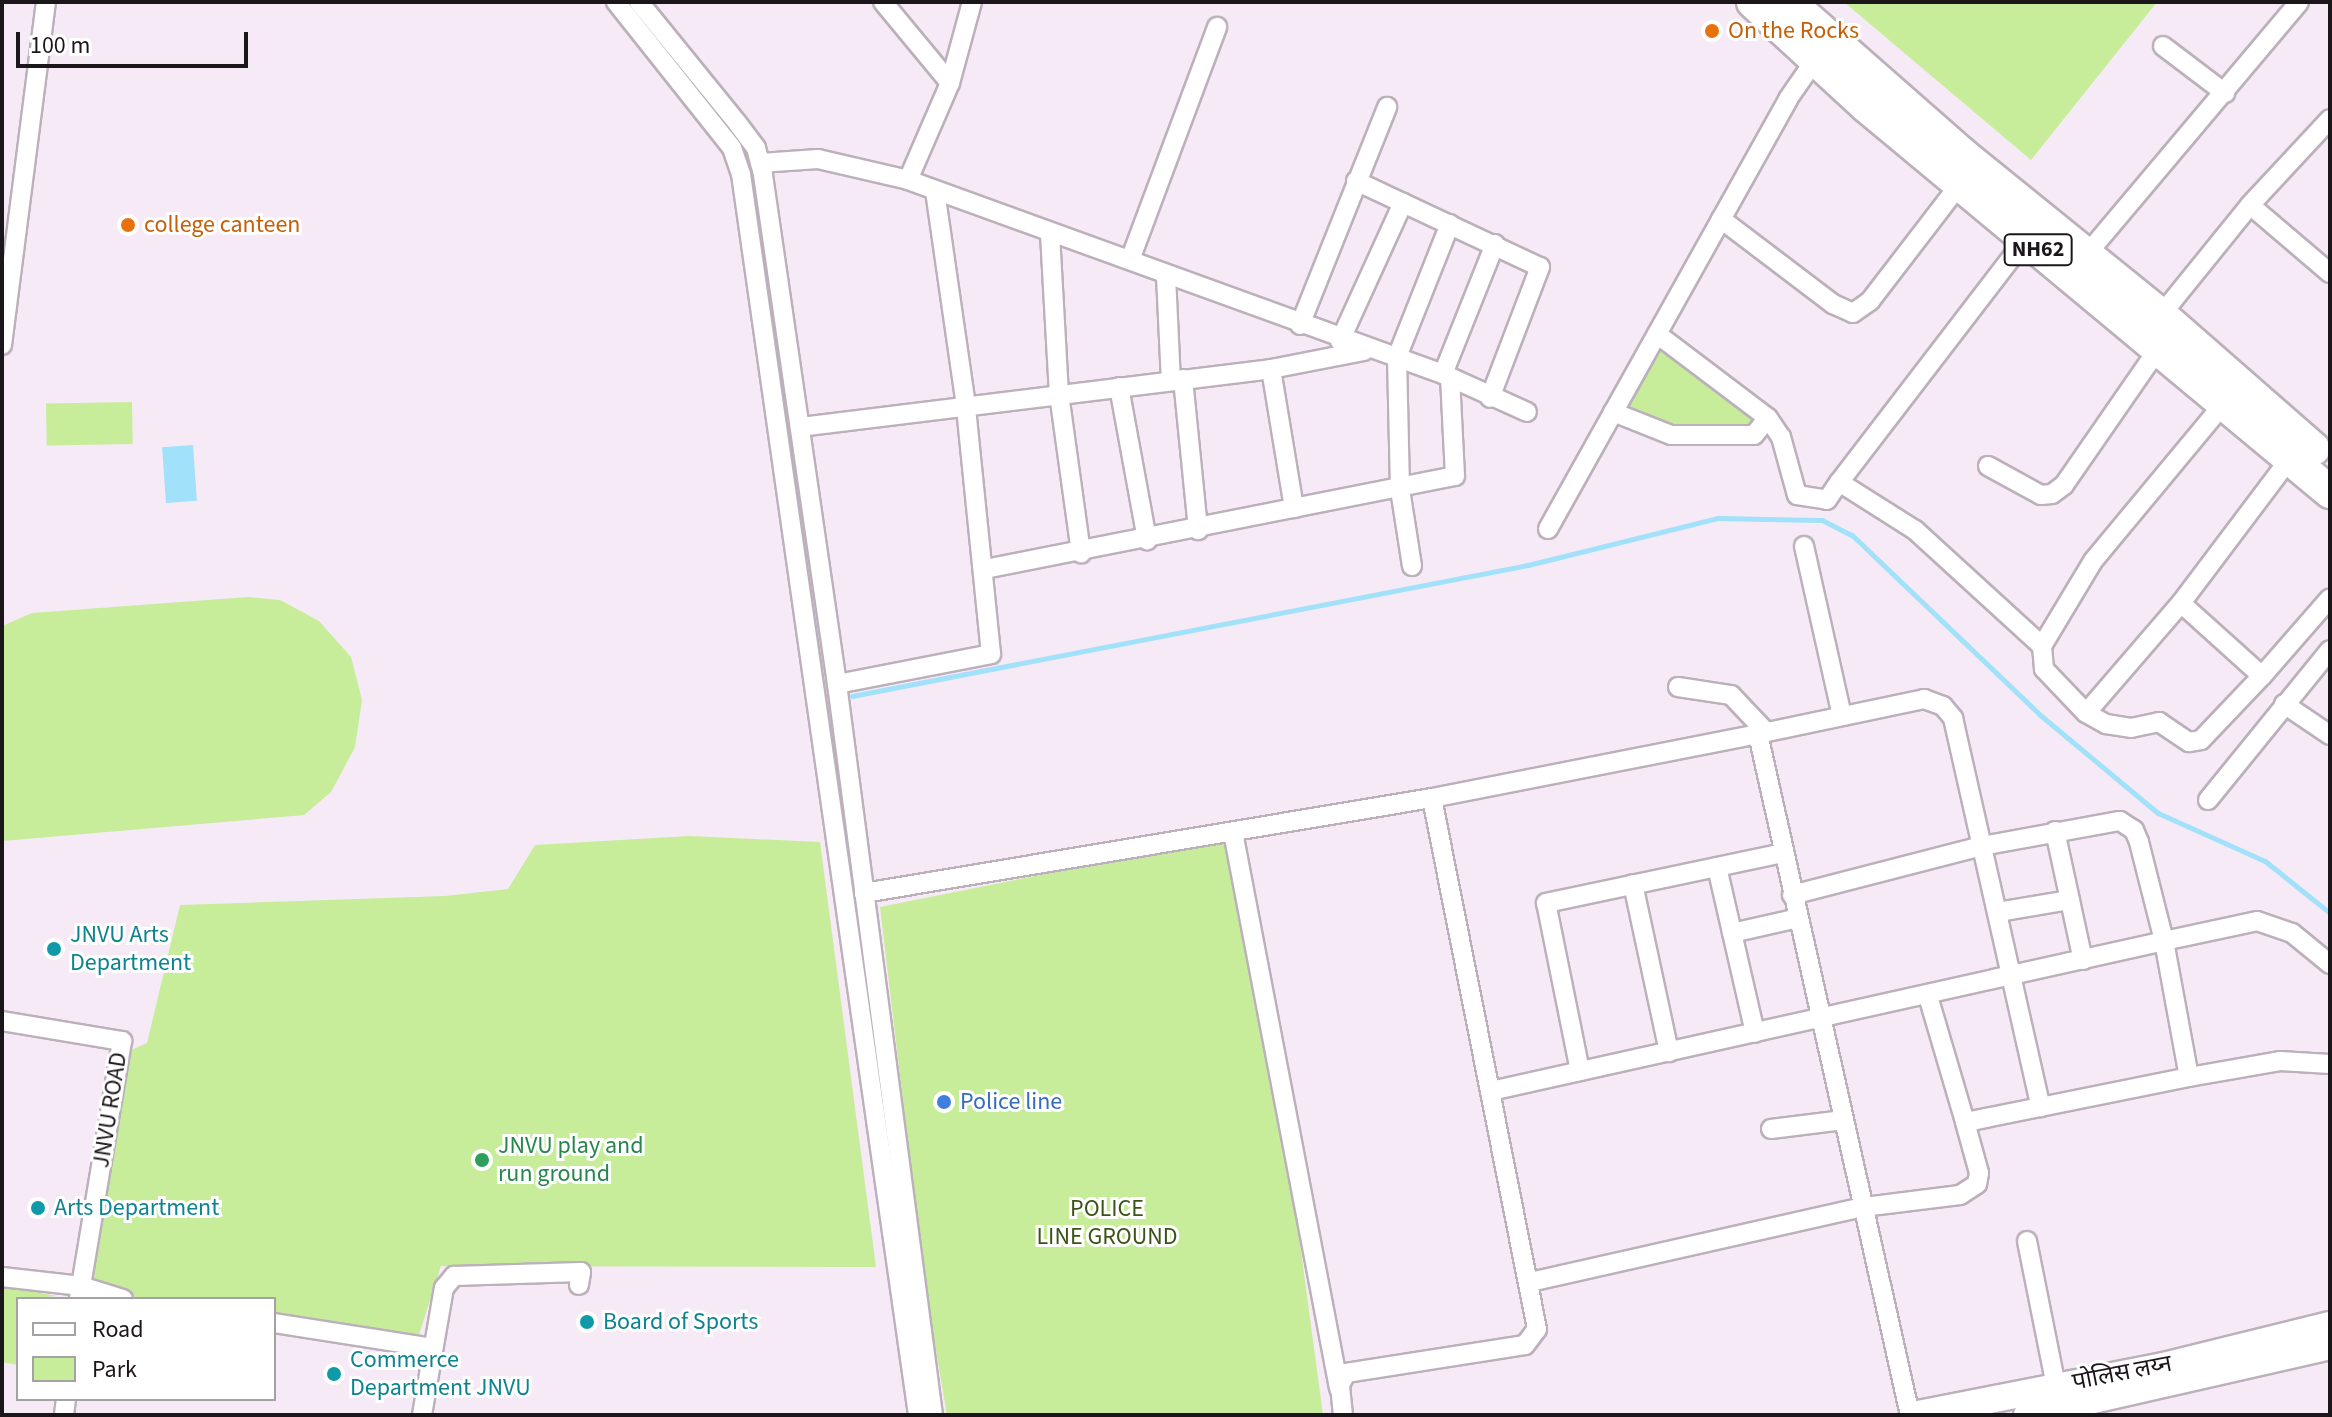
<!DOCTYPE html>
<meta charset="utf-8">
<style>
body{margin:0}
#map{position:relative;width:2332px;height:1417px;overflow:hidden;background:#f6eaf6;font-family:"Source Sans 3","Noto Sans Devanagari",sans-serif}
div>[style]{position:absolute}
.green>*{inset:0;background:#c7ec9a;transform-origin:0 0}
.water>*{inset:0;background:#a1e1f9;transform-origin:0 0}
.stream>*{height:5px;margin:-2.5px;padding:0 2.5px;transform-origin:2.5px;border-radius:2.5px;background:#a1e1f9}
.roads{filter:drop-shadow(2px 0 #bcb0bb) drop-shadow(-2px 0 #bcb0bb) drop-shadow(0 2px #bcb0bb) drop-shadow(0 -2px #bcb0bb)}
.street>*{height:18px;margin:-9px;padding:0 9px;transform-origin:9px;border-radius:9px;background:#fff}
.secondary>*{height:26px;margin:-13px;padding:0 13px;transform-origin:13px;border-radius:13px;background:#fff}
.highway>*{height:32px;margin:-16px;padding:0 16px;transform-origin:16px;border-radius:16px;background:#fff}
.dots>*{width:22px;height:22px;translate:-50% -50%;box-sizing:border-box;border:4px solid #fff;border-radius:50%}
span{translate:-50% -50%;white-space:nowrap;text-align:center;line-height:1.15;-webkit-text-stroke:6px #fff;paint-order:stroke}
.shield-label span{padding:2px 6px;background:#fff;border:2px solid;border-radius:6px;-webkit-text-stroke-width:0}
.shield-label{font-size:22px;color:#1b161a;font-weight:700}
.food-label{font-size:24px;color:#c56008}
.left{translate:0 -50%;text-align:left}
.culture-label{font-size:24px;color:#0d838f}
.shop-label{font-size:24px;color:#366cbe}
.street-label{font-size:24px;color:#1b161a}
.leisure-label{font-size:24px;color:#27864d}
.park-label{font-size:24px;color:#3b5317}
.frame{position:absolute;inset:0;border:4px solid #1b161a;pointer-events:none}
.legend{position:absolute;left:16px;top:1297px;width:260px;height:104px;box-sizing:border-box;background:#fff;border:2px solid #a4a2a3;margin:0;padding:10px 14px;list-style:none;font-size:24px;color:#1b161a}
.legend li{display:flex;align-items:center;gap:16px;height:40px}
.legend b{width:40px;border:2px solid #a4a2a3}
.scale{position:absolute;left:16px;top:32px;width:232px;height:36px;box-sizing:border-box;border:4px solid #1b161a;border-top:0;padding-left:10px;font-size:24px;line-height:28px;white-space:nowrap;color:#1b161a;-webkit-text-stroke:6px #fff;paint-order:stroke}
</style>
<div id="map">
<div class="green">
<i style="clip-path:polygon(1844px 2px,2157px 2px,2031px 160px)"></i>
<i style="clip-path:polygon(1658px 346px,1754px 416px,1754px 423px,1748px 429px,1679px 429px,1625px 408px)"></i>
<i style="left:132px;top:402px;width:42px;height:86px;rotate:89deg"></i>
<i style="clip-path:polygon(248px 597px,280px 600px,319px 621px,351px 657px,362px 700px,355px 747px,331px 792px,304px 815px,2px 841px,2px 626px,32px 613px)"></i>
<i style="clip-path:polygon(1245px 834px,1323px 1415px,947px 1415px,925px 1286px,880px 907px)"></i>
<i style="clip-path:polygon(689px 836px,820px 842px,876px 1267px,441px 1266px,416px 1344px,274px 1320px,274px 1299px,148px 1299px,88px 1289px,120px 1055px,147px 1043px,180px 905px,445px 896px,508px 889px,535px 845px)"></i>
<i style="clip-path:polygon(2px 1286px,57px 1296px,18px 1299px,18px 1365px,2px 1362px)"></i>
</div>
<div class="water">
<i style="left:193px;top:445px;width:56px;height:31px;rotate:86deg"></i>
</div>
<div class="stream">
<i style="left:852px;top:696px;width:689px;rotate:-10.97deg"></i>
<i style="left:1528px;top:565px;width:196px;rotate:-13.9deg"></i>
<i style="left:1718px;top:518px;width:104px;rotate:1.1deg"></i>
<i style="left:1822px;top:520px;width:34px;rotate:27deg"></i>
<i style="left:1852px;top:535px;width:259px;rotate:43.7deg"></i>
<i style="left:2039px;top:714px;width:155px;rotate:39.8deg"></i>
<i style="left:2158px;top:813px;width:117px;rotate:24.2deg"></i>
<i style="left:2265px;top:861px;width:83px;rotate:38.7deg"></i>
</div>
<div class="roads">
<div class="street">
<i style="left:616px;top:2px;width:186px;rotate:51.5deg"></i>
<i style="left:732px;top:148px;width:28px;rotate:71deg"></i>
<i style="left:741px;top:174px;width:1254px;rotate:81.88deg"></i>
<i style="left:639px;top:2px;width:157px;rotate:50.9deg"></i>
<i style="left:738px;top:124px;width:30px;rotate:53deg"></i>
<i style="left:756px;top:148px;width:28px;rotate:75deg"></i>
<i style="left:763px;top:175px;width:514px;rotate:81.73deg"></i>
<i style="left:837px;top:684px;width:737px;rotate:82.52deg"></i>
<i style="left:883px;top:2px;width:105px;rotate:50.4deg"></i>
<i style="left:2163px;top:46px;width:78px;rotate:37.2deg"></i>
<i style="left:760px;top:163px;width:58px;rotate:-3.9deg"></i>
<i style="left:818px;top:159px;width:92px;rotate:13.1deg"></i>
<i style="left:908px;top:180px;width:569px;rotate:19.93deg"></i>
<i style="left:1443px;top:374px;width:92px;rotate:24.3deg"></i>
<i style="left:908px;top:180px;width:106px;rotate:-66.6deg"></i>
<i style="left:950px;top:83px;width:84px;rotate:-74.8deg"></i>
<i style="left:1356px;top:181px;width:203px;rotate:25.1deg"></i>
<i style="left:1540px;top:267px;width:140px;rotate:110.9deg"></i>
<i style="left:2250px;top:205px;width:105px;rotate:40.4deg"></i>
<i style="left:1721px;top:219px;width:141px;rotate:37.2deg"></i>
<i style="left:1833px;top:304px;width:22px;rotate:24deg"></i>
<i style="left:1853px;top:313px;width:21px;rotate:-35deg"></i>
<i style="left:1870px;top:301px;width:146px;rotate:-52.5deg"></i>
<i style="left:1050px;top:234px;width:160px;rotate:86.8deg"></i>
<i style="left:1059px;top:394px;width:161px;rotate:82.1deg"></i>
<i style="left:2025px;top:240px;width:305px;rotate:127.5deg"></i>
<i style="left:1839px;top:482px;width:90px;rotate:32.3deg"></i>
<i style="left:1915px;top:530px;width:172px;rotate:42.4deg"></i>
<i style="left:2087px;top:254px;width:329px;rotate:-49.9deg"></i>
<i style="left:1130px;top:260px;width:249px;rotate:-69.5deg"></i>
<i style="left:1166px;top:276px;width:105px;rotate:87.3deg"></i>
<i style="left:2161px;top:315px;width:141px;rotate:-51deg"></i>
<i style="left:2250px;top:205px;width:117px;rotate:-47.1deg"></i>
<i style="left:1300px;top:325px;width:235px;rotate:-68.2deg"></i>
<i style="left:1657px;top:334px;width:139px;rotate:37.1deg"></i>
<i style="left:1768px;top:418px;width:23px;rotate:56deg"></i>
<i style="left:1781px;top:437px;width:60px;rotate:74.6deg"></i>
<i style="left:1797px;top:495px;width:30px;rotate:9deg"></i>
<i style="left:1827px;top:500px;width:22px;rotate:-56deg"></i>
<i style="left:1340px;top:341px;width:152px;rotate:-65.5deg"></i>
<i style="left:2px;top:345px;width:346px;rotate:-82.7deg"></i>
<i style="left:1271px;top:369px;width:141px;rotate:80.6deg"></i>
<i style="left:1443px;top:374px;width:140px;rotate:-68.2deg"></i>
<i style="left:1183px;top:379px;width:152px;rotate:84.3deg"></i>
<i style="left:1119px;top:387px;width:156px;rotate:79.6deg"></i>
<i style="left:1613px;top:412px;width:62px;rotate:21.6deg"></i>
<i style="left:1671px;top:435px;width:83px"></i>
<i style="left:1754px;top:435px;width:22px;rotate:-51deg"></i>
<i style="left:800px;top:427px;width:475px;rotate:-7deg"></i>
<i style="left:1271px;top:369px;width:95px;rotate:-11deg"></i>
<i style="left:1988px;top:466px;width:60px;rotate:28.7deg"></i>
<i style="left:2041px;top:495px;width:11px;rotate:-5deg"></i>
<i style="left:2052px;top:494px;width:15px;rotate:-37deg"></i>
<i style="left:2064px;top:485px;width:165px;rotate:-55.3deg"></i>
<i style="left:1548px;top:529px;width:492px;rotate:-60.8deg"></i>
<i style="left:1788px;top:99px;width:47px;rotate:-55.3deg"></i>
<i style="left:1804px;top:546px;width:174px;rotate:77.4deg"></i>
<i style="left:1412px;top:566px;width:78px;rotate:-98.9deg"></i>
<i style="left:1400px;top:489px;width:132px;rotate:-91.3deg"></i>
<i style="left:1397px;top:357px;width:143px;rotate:-68.3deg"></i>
<i style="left:985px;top:569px;width:479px;rotate:-11.2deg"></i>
<i style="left:1455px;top:476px;width:98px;rotate:-92.9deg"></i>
<i style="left:2181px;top:603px;width:183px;rotate:-53deg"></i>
<i style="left:2262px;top:676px;width:109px;rotate:-138deg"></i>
<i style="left:2181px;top:603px;width:145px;rotate:130.8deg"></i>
<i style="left:2086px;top:713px;width:23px;rotate:29deg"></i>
<i style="left:2106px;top:724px;width:25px;rotate:9deg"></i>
<i style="left:2131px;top:728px;width:29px;rotate:-12deg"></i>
<i style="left:2159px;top:722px;width:36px;rotate:34deg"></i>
<i style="left:2189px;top:742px;width:12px;rotate:-9deg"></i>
<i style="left:2201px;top:740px;width:88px;rotate:-46.4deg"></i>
<i style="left:2262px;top:676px;width:103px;rotate:-48.9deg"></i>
<i style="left:837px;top:684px;width:157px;rotate:-11deg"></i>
<i style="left:991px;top:654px;width:249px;rotate:-95.8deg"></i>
<i style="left:966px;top:406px;width:218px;rotate:-98.2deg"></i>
<i style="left:1678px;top:687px;width:54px;rotate:8.6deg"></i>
<i style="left:1731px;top:695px;width:51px;rotate:46.6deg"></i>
<i style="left:2284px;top:704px;width:55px;rotate:34deg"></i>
<i style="left:2086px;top:713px;width:61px;rotate:-133.7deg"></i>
<i style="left:2044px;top:669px;width:23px;rotate:-95deg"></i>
<i style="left:2042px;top:646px;width:99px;rotate:-59deg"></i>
<i style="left:2093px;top:561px;width:207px;rotate:-50.3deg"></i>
<i style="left:1758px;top:734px;width:170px;rotate:-11.9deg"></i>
<i style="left:1924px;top:699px;width:20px;rotate:20deg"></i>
<i style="left:1943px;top:706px;width:16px;rotate:50deg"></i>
<i style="left:1953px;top:718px;width:399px;rotate:77.3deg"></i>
<i style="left:2208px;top:800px;width:193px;rotate:-50.9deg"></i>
<i style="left:2055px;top:831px;width:132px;rotate:77.8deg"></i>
<i style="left:1233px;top:832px;width:566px;rotate:79.21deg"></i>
<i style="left:1717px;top:867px;width:170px;rotate:77.1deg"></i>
<i style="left:1633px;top:884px;width:172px;rotate:77.9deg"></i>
<i style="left:864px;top:893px;width:576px;rotate:-9.5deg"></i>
<i style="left:1792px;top:895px;width:196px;rotate:-14.5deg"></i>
<i style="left:1982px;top:846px;width:140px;rotate:-10.3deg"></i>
<i style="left:2120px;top:821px;width:17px;rotate:33deg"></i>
<i style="left:2134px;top:830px;width:13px;rotate:67deg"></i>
<i style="left:2139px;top:842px;width:102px;rotate:75.8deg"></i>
<i style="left:2164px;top:941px;width:95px;rotate:-12.1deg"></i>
<i style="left:2257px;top:921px;width:37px;rotate:19deg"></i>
<i style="left:2292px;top:933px;width:49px;rotate:39.2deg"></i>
<i style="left:1998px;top:912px;width:73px;rotate:-9.5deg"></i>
<i style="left:1732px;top:933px;width:68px;rotate:-12.8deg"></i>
<i style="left:1928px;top:996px;width:131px;rotate:73.6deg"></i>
<i style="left:2px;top:1021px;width:122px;rotate:9.5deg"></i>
<i style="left:122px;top:1041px;width:262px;rotate:99.5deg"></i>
<i style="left:1580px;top:1071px;width:171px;rotate:-101.4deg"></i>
<i style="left:1546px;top:903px;width:243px;rotate:-11.9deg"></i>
<i style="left:2189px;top:1077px;width:92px;rotate:-10deg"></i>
<i style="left:2280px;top:1061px;width:50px;rotate:3.4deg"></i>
<i style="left:1491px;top:1091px;width:690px;rotate:-12.56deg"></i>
<i style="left:2164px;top:941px;width:138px;rotate:79.6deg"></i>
<i style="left:2189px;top:1077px;width:228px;rotate:168.6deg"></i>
<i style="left:1965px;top:1122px;width:53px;rotate:74.6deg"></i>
<i style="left:1979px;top:1173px;width:11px;rotate:100deg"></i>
<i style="left:1977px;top:1184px;width:20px;rotate:147deg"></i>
<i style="left:1960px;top:1195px;width:98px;rotate:172.9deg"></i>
<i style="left:1863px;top:1207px;width:340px;rotate:167.3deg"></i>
<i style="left:1771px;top:1129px;width:73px;rotate:-7.1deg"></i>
<i style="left:2027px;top:1241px;width:148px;rotate:78.7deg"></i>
<i style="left:2px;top:1277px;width:80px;rotate:6.5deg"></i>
<i style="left:81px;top:1286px;width:44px;rotate:17.2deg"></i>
<i style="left:274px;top:1323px;width:161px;rotate:8.9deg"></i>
<i style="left:64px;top:1415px;width:16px;rotate:-83deg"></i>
<i style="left:422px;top:1415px;width:129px;rotate:-80.2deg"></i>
<i style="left:444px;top:1288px;width:16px;rotate:-50deg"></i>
<i style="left:454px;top:1276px;width:127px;rotate:-1.8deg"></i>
<i style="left:581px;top:1272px;width:13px;rotate:99deg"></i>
<i style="left:1343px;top:1415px;width:30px;rotate:-96deg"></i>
<i style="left:1340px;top:1385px;width:13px;rotate:-63deg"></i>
<i style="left:1346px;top:1373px;width:181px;rotate:-8.9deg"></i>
<i style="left:1525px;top:1345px;width:20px;rotate:-53deg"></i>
<i style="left:1537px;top:1329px;width:541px;rotate:-101.19deg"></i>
<i style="left:1432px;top:798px;width:332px;rotate:-11.1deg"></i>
<i style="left:1758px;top:734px;width:698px;rotate:77.42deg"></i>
</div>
<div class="secondary">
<i style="left:1913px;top:1415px;width:255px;rotate:-11.1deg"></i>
<i style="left:2163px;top:1366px;width:172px;rotate:-13.8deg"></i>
<i style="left:2027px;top:1415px;width:311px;rotate:-12.8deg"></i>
</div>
<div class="highway">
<i style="left:1753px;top:2px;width:154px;rotate:42.6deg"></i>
<i style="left:1866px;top:106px;width:604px;rotate:39.76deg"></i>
<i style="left:1789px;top:2px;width:230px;rotate:41.3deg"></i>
<i style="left:1962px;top:154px;width:256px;rotate:39deg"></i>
<i style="left:2161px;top:315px;width:203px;rotate:41.2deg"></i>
</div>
</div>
<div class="dots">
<i style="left:1712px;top:31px;background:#e8710a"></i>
<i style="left:128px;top:225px;background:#e8710a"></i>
<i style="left:54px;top:949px;background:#0f9aa8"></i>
<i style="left:944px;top:1102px;background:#3f7fe0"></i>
<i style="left:482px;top:1160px;background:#2e9e5b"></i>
<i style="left:38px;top:1208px;background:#0f9aa8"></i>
<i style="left:587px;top:1322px;background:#0f9aa8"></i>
<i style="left:334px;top:1374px;background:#0f9aa8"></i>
</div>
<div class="shield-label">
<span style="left:2038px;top:250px">NH62</span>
</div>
<div class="food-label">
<span class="left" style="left:1728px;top:31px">On the Rocks</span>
<span class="left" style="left:144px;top:225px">college canteen</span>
</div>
<div class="culture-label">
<span class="left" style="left:70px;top:949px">JNVU Arts<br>Department</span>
<span class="left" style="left:54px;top:1208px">Arts Department</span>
<span class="left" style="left:603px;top:1322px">Board of Sports</span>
<span class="left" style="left:350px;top:1374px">Commerce<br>Department JNVU</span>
</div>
<div class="shop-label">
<span class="left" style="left:960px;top:1102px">Police line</span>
</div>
<div class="street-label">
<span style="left:110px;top:1110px;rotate:-81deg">JNVU ROAD</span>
<span style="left:2122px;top:1373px;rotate:-11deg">पोलिस लय्न</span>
</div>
<div class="leisure-label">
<span class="left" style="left:498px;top:1160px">JNVU play and<br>run ground</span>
</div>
<div class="park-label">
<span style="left:1107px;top:1223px">POLICE<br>LINE GROUND</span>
</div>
<div class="frame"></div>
<ul class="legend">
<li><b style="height:10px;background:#fff"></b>Road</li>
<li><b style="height:22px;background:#c7ec9a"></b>Park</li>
</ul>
<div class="scale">100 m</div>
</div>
